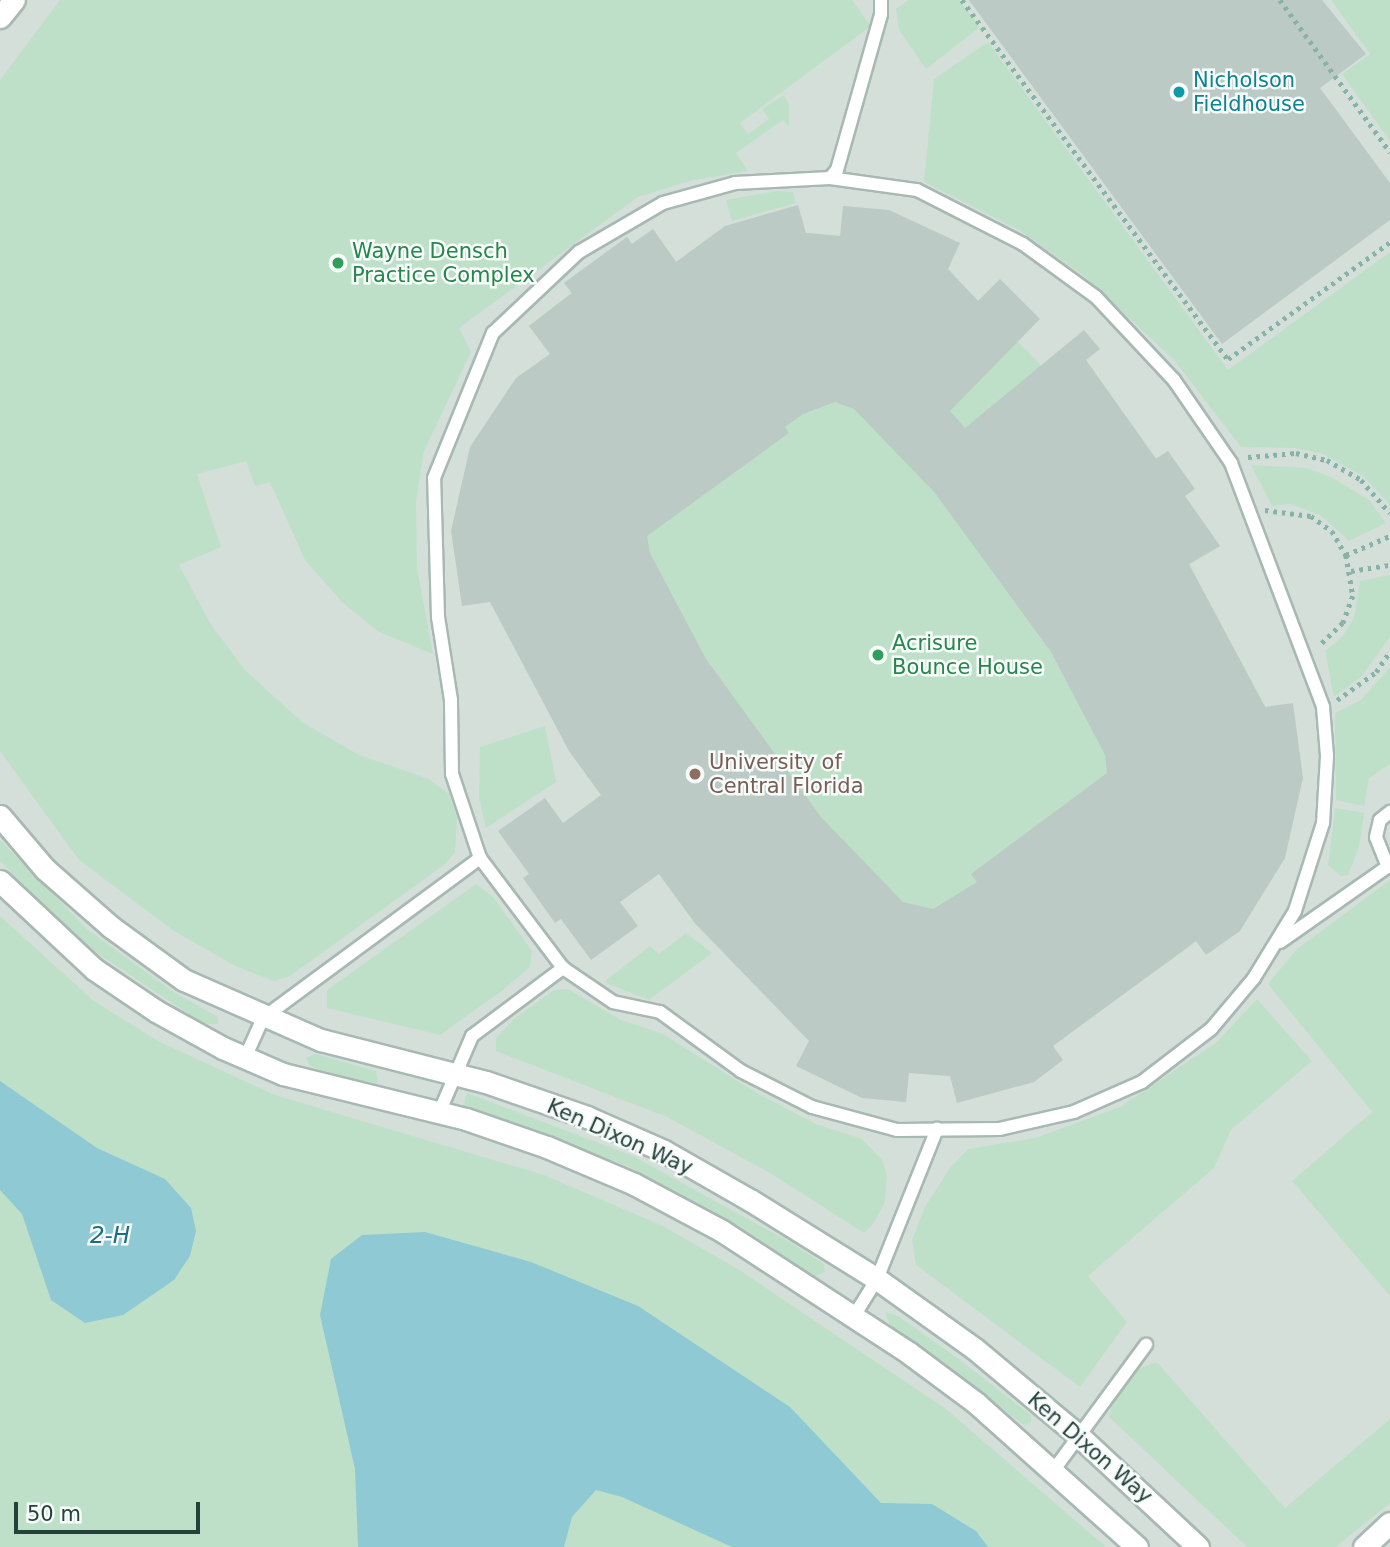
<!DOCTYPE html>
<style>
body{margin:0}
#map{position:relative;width:1390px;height:1547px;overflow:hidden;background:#e6efeb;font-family:"DejaVu Sans",sans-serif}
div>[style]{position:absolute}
.built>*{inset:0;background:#d4dfda;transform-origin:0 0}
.green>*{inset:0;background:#bfe0c8}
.water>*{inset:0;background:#8ec9d4}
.building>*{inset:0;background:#bbcac4}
.path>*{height:4.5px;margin-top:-2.25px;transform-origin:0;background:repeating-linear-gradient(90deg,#86b3a5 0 3.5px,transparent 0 8.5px)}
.roads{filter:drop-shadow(2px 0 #a8b8b2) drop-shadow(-2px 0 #a8b8b2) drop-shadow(0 2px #a8b8b2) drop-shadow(0 -2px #a8b8b2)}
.service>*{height:12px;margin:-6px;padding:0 6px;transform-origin:6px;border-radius:6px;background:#fff}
.minor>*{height:21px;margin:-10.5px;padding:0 10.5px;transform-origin:10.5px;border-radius:10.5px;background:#fff}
.dots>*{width:19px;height:19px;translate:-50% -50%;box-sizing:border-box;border:4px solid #f7fbf9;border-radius:50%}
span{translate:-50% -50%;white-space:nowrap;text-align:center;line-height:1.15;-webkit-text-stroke:5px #f7fbf9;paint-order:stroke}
.culture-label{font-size:21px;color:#0d838f}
.left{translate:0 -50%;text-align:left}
.leisure-label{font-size:21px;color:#27864d}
.education-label{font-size:21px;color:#785e54}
.street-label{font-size:21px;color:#24423a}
.water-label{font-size:23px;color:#1c6f80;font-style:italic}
.scale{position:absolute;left:14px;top:1502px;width:186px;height:32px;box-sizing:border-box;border:4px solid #24423a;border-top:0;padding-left:9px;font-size:21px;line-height:24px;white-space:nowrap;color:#24423a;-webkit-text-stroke:5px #f7fbf9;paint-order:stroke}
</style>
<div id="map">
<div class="built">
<i style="left:0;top:0;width:1390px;height:1547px"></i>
</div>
<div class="green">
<i style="clip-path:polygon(60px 0,852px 0,871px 26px,740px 123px,748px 134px,769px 119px,762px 109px,783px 95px,789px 104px,789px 127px,783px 120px,736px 153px,748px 171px,693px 180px,638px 197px,459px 328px,471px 352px,424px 451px,416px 501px,417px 567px,433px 654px,379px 632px,344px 604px,305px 560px,270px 482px,255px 486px,246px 461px,197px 474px,221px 547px,179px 565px,210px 623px,245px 670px,302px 722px,359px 755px,429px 779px,449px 794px,457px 818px,455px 853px,444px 865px,290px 976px,274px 981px,235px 966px,174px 931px,79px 860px,0 751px,0 80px)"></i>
<i style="clip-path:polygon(908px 0,959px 0,980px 27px,926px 69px,899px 30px,896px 9px)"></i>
<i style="clip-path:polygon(1331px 0,1390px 0,1390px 141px,1342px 74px,1370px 54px)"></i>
<i style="clip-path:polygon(988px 42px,1228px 370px,1390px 252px,1390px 505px,1363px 476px,1323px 454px,1295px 448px,1241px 447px,1174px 360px,1084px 276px,1021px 231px,924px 182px,934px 79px)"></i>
<i style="clip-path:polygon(777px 191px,793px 192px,796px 203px,732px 221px,726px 200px)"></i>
<i style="clip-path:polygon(653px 229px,693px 285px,735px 254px,810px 233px,881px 239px,951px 273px,1059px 384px,1088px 363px,1156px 458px,1168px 451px,1185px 496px,1220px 546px,1189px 565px,1265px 706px,1274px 777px,1186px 933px,1193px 944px,1056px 1043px,948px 1076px,872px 1070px,804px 1036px,695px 924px,569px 751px,567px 377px,529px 326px,571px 293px,564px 283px,627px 237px,634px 247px)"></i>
<i style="clip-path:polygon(1251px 465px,1307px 468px,1333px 478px,1369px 500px,1386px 523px,1349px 541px,1320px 515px,1290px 504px,1272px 506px)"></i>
<i style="clip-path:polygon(1390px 575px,1390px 637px,1361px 677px,1334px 697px,1325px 651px,1342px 637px,1354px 618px,1360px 581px)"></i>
<i style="clip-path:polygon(1390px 667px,1390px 764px,1369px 778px,1364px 806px,1336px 800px,1335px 713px,1361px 700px)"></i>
<i style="clip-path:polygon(545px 726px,556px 782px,486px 828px,479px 798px,480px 747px)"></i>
<i style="clip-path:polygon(1335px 808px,1364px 813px,1359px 847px,1348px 875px,1341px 876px,1328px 865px)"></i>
<i style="clip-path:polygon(0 840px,87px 929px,172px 991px,218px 1017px,218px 1024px,204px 1024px,86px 946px,0 861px)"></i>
<i style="clip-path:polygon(1390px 880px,1390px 1296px,1292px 1181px,1372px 1112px,1268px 984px,1297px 949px)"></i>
<i style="clip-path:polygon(476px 884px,493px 897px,532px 951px,530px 967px,503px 990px,440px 1035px,327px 1008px,327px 990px)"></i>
<i style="clip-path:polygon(0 916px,94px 1001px,158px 1041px,275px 1095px,544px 1175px,663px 1226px,738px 1269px,946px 1409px,1106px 1547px,0 1547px)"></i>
<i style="clip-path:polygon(686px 933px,712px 953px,649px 1000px,604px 982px,650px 946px,659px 954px)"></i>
<i style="clip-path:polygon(568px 989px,621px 1020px,663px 1034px,755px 1092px,816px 1124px,862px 1139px,882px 1160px,887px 1176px,885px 1202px,873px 1224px,864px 1233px,770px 1173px,667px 1117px,496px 1051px,496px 1038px,515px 1018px,554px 990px)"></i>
<i style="clip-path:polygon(1257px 999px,1312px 1061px,1231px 1130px,1214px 1168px,1088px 1276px,1127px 1322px,1080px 1387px,916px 1265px,912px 1240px,925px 1207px,950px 1168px,968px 1149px,1035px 1138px,1120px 1107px,1217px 1042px)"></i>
<i style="clip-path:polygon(315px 1054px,376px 1071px,378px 1083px,345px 1079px,310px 1066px,306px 1058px)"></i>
<i style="clip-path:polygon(467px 1093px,633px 1156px,790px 1242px,824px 1264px,825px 1272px,815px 1276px,628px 1166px,463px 1107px)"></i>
<i style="clip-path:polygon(885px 1312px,898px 1316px,956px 1357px,1031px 1415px,1031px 1423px,1024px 1425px,890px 1326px)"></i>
<i style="clip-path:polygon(1157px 1362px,1285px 1508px,1390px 1419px,1390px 1503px,1336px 1547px,1247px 1547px,1109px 1417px,1113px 1401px,1137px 1369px)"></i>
</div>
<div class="water">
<i style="clip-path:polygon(0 1081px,97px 1148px,165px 1179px,191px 1208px,196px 1231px,190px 1256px,174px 1280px,123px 1315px,85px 1323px,51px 1300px,22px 1214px,0 1190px)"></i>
<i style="clip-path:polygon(425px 1232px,531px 1262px,638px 1306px,790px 1407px,881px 1503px,932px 1504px,976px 1531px,988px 1547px,732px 1547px,622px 1497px,596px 1490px,572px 1517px,564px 1547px,358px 1547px,355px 1469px,320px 1315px,331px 1259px,362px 1235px)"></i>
</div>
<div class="building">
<i style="clip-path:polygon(969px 0,1322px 0,1366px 54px,1320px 88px,1390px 183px,1390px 220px,1222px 344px)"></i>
<i style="clip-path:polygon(evenodd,798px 205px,806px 233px,840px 236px,843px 206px,889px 210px,960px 243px,948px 269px,978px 301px,1000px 279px,1040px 319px,950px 411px,965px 428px,1084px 330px,1100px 349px,1086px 360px,1156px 459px,1168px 451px,1195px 489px,1185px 496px,1220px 546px,1189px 564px,1265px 707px,1293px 703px,1303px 778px,1285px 858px,1240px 931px,1206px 955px,1196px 941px,1053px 1046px,1063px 1060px,1034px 1082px,957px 1103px,950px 1076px,909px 1073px,906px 1102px,862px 1098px,796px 1066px,809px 1041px,695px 923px,659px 874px,620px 902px,638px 926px,591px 960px,561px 919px,555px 923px,523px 878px,529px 874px,498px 831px,545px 798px,563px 823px,601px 795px,569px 751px,490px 602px,462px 606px,451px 531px,470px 447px,516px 378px,550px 354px,529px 326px,572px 293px,564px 283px,627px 237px,632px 244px,653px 229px,676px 262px,725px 226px,798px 205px,835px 402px,854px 409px,935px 493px,1051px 652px,1105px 755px,1107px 773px,971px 874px,977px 882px,933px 909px,903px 902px,821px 817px,706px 659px,650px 553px,647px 536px,789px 433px,785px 427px,803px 414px,835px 402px)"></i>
</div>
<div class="path">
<i style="left:962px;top:0;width:447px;rotate:53.5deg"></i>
<i style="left:1228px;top:359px;width:200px;rotate:-35.8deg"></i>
<i style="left:1280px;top:0;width:188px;rotate:54.1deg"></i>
<i style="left:1248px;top:457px;width:48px;rotate:-4.8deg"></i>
<i style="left:1296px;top:453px;width:32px;rotate:13deg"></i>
<i style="left:1327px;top:460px;width:39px;rotate:30deg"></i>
<i style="left:1361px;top:480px;width:44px;rotate:48.7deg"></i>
<i style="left:1265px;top:510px;width:46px;rotate:7.4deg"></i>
<i style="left:1311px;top:516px;width:26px;rotate:36deg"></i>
<i style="left:1332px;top:531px;width:28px;rotate:60deg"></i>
<i style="left:1346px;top:555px;width:42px;rotate:80.3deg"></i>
<i style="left:1353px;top:596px;width:29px;rotate:110deg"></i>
<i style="left:1343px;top:623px;width:33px;rotate:136deg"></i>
<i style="left:1346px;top:555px;width:48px;rotate:-23.4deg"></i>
<i style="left:1351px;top:571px;width:39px;rotate:-9deg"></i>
<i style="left:1337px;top:700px;width:48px;rotate:-35.7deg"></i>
<i style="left:1376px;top:672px;width:25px;rotate:-56deg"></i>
</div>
<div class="roads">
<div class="service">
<i style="left:830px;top:178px;width:88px;rotate:7.9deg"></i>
<i style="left:917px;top:190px;width:119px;rotate:27deg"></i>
<i style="left:1023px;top:244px;width:90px;rotate:36deg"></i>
<i style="left:1096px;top:297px;width:114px;rotate:46.8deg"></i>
<i style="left:1174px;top:380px;width:101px;rotate:55.5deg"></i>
<i style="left:1231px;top:463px;width:261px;rotate:69.3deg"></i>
<i style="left:1323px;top:707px;width:49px;rotate:85.3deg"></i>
<i style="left:1327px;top:756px;width:67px;rotate:93.4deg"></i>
<i style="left:1323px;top:823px;width:92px;rotate:107.7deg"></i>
<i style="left:1295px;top:911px;width:79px;rotate:121.5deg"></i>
<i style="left:1254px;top:978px;width:67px;rotate:130.1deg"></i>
<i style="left:1211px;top:1029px;width:87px;rotate:142.5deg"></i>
<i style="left:1142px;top:1082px;width:74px;rotate:156.2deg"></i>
<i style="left:1074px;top:1112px;width:76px;rotate:167.1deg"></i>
<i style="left:1000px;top:1129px;width:103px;rotate:179.4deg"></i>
<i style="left:897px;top:1130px;width:88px;rotate:-164.9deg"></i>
<i style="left:812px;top:1107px;width:80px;rotate:-153.1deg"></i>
<i style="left:741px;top:1071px;width:100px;rotate:-143.9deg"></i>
<i style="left:660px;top:1012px;width:48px;rotate:-168deg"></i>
<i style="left:613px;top:1002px;width:60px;rotate:-145.8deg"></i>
<i style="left:563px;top:968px;width:138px;rotate:-127deg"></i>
<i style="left:480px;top:858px;width:89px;rotate:-108.4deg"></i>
<i style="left:452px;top:774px;width:74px;rotate:-90.8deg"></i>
<i style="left:451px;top:700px;width:84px;rotate:-98.9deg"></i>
<i style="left:438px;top:617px;width:139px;rotate:-91.6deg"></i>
<i style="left:434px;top:478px;width:157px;rotate:-67.9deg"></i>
<i style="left:493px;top:333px;width:118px;rotate:-43.3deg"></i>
<i style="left:579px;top:252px;width:97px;rotate:-30.3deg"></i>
<i style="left:663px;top:203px;width:75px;rotate:-15.5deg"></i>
<i style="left:735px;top:183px;width:95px;rotate:-3deg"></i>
<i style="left:830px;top:178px;width:11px;rotate:-49deg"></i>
<i style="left:837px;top:170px;width:162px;rotate:-74.2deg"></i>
<i style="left:881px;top:14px;width:14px;rotate:-90deg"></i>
<i style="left:1388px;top:867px;width:32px;rotate:-112deg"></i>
<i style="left:1376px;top:837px;width:17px;rotate:-77deg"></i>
<i style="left:1380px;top:820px;width:13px;rotate:-39deg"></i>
<i style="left:1280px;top:942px;width:134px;rotate:-35deg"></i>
<i style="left:245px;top:1058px;width:44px;rotate:-65.8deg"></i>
<i style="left:263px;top:1018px;width:270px;rotate:-36.4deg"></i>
<i style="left:439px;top:1113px;width:84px;rotate:-66.8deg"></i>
<i style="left:472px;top:1036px;width:114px;rotate:-36.8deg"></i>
<i style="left:854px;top:1316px;width:44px;rotate:-58.1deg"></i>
<i style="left:877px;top:1279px;width:162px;rotate:-68.2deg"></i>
<i style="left:1053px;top:1471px;width:157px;rotate:-53.6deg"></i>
</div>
<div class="minor">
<i style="left:0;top:17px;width:22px;rotate:-51deg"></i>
<i style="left:0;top:816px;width:70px;rotate:49.7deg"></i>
<i style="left:45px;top:869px;width:88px;rotate:41.3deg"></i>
<i style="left:111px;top:927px;width:90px;rotate:36deg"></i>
<i style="left:184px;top:980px;width:150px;rotate:23.7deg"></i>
<i style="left:321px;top:1040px;width:170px;rotate:14.3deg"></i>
<i style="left:486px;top:1082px;width:107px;rotate:19.1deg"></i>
<i style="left:587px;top:1117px;width:84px;rotate:23.8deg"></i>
<i style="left:664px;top:1151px;width:99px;rotate:29.7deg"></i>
<i style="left:750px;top:1200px;width:150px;rotate:31.9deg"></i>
<i style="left:877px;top:1279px;width:120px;rotate:35.5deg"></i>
<i style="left:975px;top:1349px;width:136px;rotate:39.9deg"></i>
<i style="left:1079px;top:1436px;width:163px;rotate:43deg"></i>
<i style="left:0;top:881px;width:129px;rotate:43.1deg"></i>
<i style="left:94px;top:969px;width:75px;rotate:34.1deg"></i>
<i style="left:156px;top:1011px;width:77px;rotate:28.9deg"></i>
<i style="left:223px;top:1048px;width:65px;rotate:23.4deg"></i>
<i style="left:283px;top:1074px;width:188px;rotate:13.8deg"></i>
<i style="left:466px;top:1119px;width:86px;rotate:19.1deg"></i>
<i style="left:547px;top:1147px;width:95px;rotate:23deg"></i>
<i style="left:634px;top:1184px;width:100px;rotate:28.1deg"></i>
<i style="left:722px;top:1231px;width:223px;rotate:33.1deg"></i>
<i style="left:909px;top:1353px;width:84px;rotate:36.7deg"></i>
<i style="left:976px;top:1403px;width:216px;rotate:41.8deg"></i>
<i style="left:1364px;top:1547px;width:35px;rotate:-43deg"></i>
</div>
</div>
<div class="dots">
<i style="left:1179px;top:92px;background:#0f9aa8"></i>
<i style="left:338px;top:263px;background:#2e9e5b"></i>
<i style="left:878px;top:655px;background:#2e9e5b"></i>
<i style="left:695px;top:774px;background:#8d6e63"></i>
</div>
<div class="culture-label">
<span class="left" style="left:1193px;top:92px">Nicholson<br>Fieldhouse</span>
</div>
<div class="leisure-label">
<span class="left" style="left:352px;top:263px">Wayne Densch<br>Practice Complex</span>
<span class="left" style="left:892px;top:655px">Acrisure<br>Bounce House</span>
</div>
<div class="education-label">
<span class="left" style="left:709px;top:774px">University of<br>Central Florida</span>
</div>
<div class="street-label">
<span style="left:620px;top:1137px;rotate:24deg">Ken Dixon Way</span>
<span style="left:1090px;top:1448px;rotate:41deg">Ken Dixon Way</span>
</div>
<div class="water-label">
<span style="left:110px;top:1235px">2-H</span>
</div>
<div class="scale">50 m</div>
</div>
